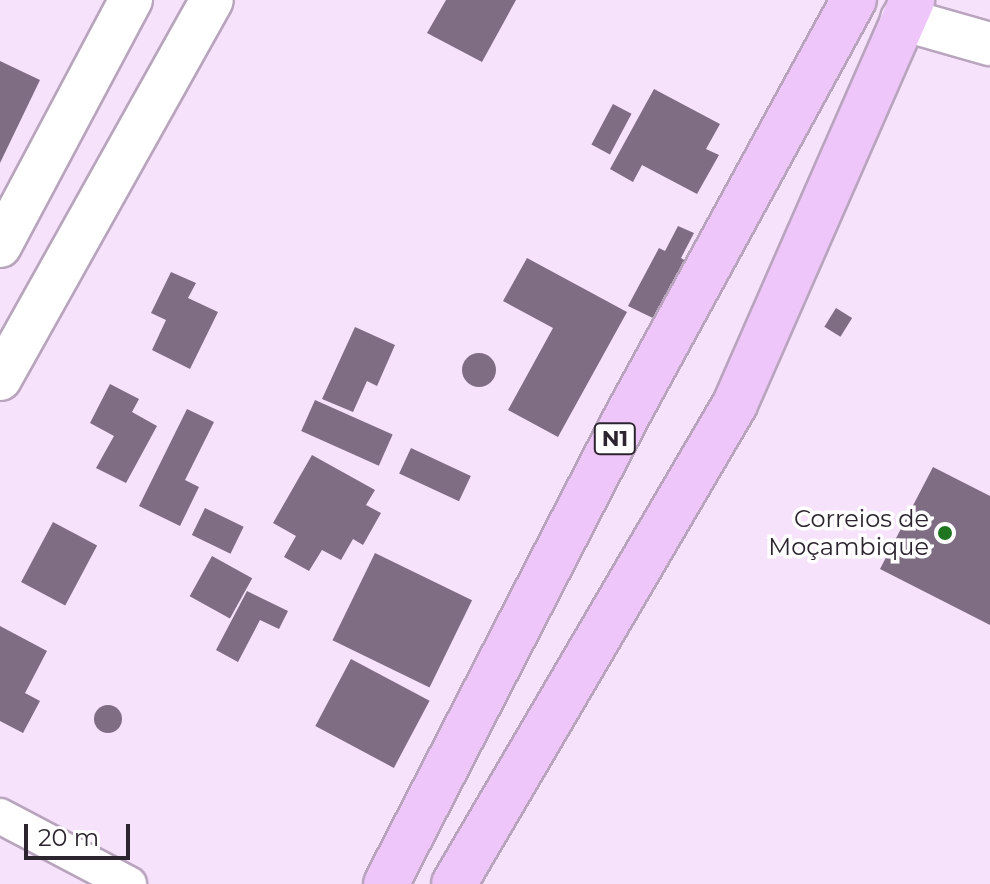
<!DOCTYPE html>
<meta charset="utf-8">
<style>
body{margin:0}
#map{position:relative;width:990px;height:884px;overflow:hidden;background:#f7e2fc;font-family:Montserrat,sans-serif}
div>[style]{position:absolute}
.building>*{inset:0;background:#7f6d84;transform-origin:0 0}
.round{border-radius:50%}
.roads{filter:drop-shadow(2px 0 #b8a4bd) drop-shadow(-2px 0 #b8a4bd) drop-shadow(0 2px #b8a4bd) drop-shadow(0 -2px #b8a4bd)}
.minor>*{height:34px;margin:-17px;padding:0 17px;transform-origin:17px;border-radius:17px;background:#fff}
.tertiary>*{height:42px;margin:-21px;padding:0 21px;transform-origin:21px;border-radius:21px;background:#fff}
.trunk>*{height:44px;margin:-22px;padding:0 22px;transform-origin:22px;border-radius:22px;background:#eec6fa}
.dots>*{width:22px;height:22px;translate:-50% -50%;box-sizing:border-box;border:4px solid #fff;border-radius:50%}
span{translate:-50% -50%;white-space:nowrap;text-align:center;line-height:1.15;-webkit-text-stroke:7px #fff;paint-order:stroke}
.shield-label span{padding:2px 6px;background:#fff;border:2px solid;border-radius:6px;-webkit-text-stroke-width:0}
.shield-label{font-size:22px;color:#2c242e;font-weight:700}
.poi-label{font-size:24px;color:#2c242e}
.right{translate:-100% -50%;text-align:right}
.scale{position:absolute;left:24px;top:824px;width:106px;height:36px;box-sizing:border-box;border:4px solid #2c242e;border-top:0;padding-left:10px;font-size:24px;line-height:28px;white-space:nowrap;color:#2c242e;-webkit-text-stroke:6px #fff;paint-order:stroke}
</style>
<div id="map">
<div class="building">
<i style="clip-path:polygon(446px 0,516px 0,482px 62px,427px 33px)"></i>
<i style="clip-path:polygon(0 61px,40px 80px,0 163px)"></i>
<i style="clip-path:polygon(654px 89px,720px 124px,706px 149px,719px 155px,697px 194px,642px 165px,633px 182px,610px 169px)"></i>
<i style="left:613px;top:104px;width:21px;height:46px;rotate:28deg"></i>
<i style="clip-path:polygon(678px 226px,694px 233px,681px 258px,689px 263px,659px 321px,628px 306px,659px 248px,665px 251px)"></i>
<i style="clip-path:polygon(527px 258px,627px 312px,558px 437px,508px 410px,553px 328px,503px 301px)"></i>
<i style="clip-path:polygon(171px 272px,196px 283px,188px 298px,218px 312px,190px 369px,152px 350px,166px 320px,151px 313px)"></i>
<i style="left:836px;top:308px;width:19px;height:22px;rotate:32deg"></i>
<i style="clip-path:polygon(355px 327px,395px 345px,377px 386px,367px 381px,353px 412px,322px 399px)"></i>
<i class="round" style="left:462px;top:353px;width:34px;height:34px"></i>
<i style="clip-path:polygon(110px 384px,139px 399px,132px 412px,157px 426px,126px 483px,96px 468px,114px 436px,90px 423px)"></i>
<i style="left:315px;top:400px;width:85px;height:34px;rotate:24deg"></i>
<i style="clip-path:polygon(187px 409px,214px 422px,185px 480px,199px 487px,180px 526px,139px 506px)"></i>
<i style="left:411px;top:448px;width:66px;height:28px;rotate:25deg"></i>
<i style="clip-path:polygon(312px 455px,375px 490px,366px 505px,381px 513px,363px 545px,353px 539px,341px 560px,322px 550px,309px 571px,284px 557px,296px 536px,273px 523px)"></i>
<i style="clip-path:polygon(933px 467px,990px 496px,990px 625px,880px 569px)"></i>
<i style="left:205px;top:508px;width:43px;height:30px;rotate:26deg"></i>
<i style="left:53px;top:522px;width:50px;height:68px;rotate:28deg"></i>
<i style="left:375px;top:553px;width:108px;height:97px;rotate:26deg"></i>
<i style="left:212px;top:556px;width:46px;height:46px;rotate:29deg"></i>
<i style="clip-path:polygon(247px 591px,288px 611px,279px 629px,260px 620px,238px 662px,216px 650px)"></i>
<i style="clip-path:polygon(0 626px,47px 651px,25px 693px,40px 701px,23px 733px,0 721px)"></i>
<i style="left:351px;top:659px;width:89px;height:76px;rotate:28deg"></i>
<i class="round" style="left:94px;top:705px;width:28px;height:28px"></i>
</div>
<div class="roads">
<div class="minor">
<i style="left:0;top:816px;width:146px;rotate:27.8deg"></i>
</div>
<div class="tertiary">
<i style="left:902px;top:19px;width:91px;rotate:15.9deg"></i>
<i style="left:0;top:246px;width:279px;rotate:-62deg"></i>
<i style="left:0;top:379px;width:434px;rotate:-60.8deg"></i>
</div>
<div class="trunk">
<i style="left:386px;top:884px;width:529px;rotate:-62.76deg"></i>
<i style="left:628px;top:414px;width:472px;rotate:-61.4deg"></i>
<i style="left:454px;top:884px;width:556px;rotate:-59.65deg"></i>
<i style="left:735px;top:404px;width:441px;rotate:-66.3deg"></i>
</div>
</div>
<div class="dots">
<i style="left:945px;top:533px;background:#207521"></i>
</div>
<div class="shield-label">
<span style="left:615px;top:439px">N1</span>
</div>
<div class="poi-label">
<span class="right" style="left:929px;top:533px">Correios de<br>Moçambique</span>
</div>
<div class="scale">20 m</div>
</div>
